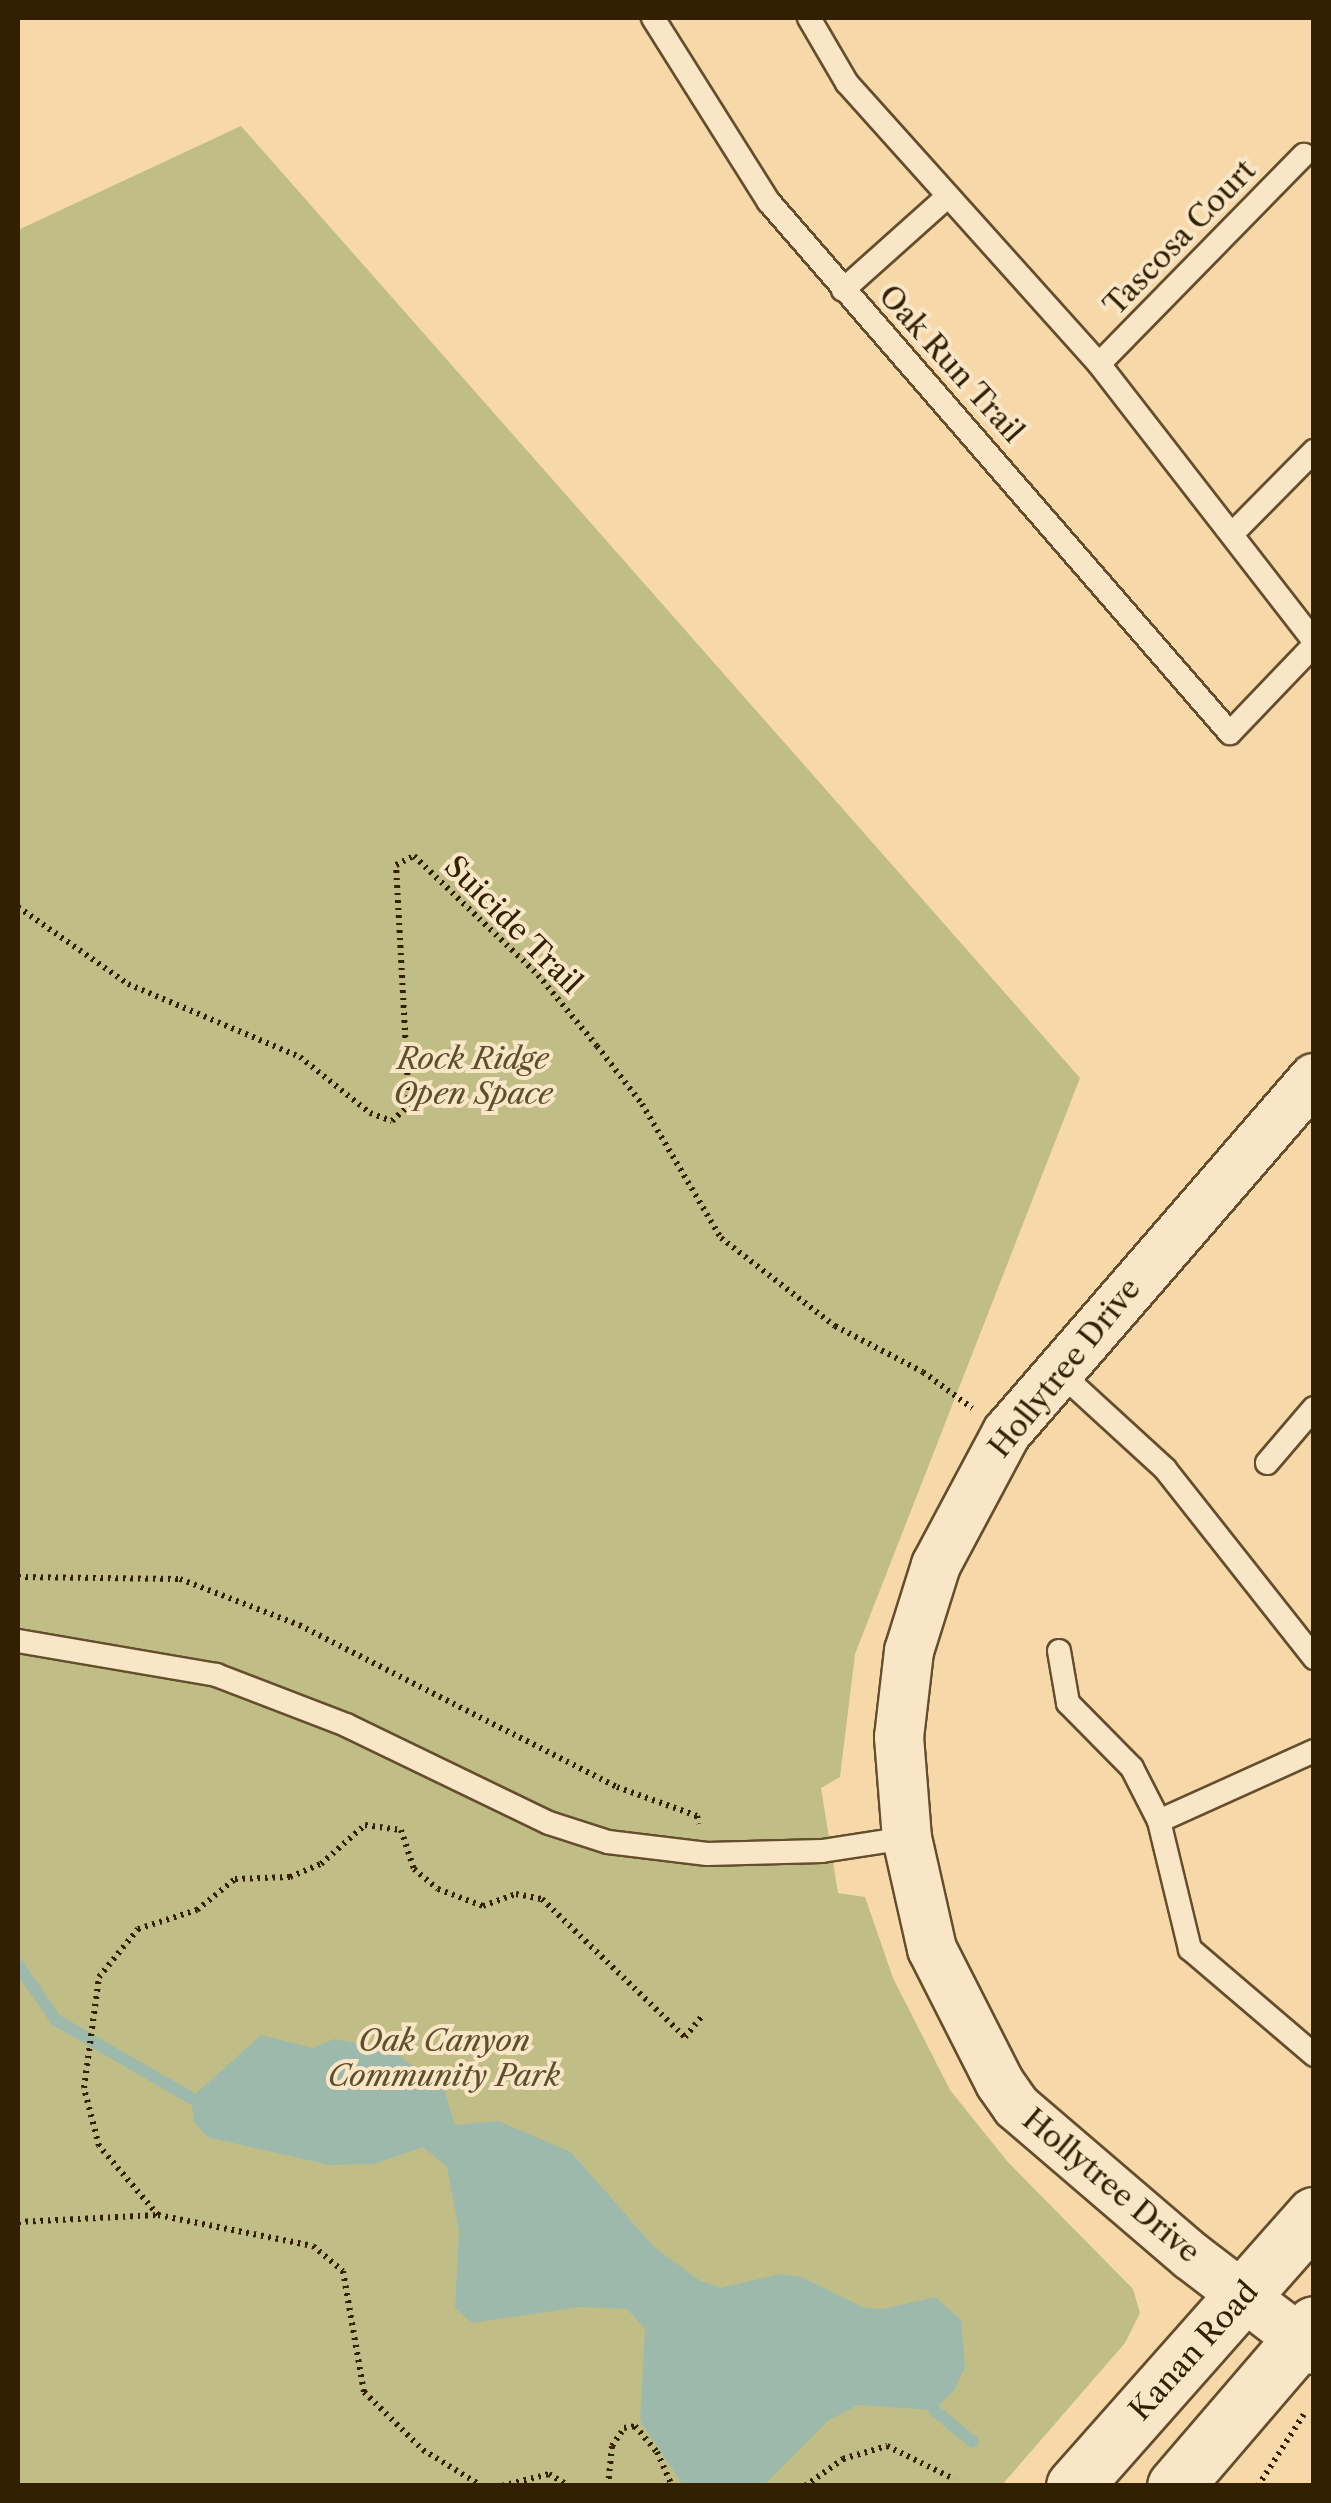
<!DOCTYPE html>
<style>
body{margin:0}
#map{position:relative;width:1331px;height:2503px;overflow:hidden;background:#f6d8a9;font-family:"Libre Caslon Text",serif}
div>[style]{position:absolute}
.green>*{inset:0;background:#c0be86}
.water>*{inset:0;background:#9db9ac}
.stream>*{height:12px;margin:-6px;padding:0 6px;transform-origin:6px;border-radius:6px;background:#9db9ac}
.path>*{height:6px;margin-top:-3px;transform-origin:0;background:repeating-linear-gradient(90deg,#332003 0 2.5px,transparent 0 7.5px)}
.roads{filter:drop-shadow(2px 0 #644e2c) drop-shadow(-2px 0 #644e2c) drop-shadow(0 2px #644e2c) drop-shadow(0 -2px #644e2c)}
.lane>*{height:22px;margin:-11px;padding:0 11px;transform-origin:11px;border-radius:11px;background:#f9e6c7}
.street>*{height:48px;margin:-24px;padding:0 24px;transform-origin:24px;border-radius:24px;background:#f9e6c7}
.secondary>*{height:55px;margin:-27.5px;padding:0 27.5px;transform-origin:27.5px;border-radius:27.5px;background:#f9e6c7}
span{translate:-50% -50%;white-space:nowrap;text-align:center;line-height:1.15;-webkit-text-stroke:8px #f9e6c7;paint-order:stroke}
.street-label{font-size:30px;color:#332003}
.park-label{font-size:30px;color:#5d4f2a;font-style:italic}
.frame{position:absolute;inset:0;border:20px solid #332003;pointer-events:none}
</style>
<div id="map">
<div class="green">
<i style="clip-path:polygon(241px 126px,1080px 1078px,855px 1654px,840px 1777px,821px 1788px,838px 1893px,865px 1897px,893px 1978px,950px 2090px,1007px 2161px,1133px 2289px,1140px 2313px,1125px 2343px,1002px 2485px,18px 2485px,18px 230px)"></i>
</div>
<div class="water">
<i style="clip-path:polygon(261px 2035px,313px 2048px,334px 2039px,391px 2050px,444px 2088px,455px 2125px,499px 2121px,571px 2152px,654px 2247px,699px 2280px,721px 2288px,780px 2274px,801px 2277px,865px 2308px,883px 2309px,935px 2297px,961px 2320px,965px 2367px,955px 2389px,934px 2410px,858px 2405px,829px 2420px,764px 2485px,683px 2485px,640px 2421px,645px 2329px,627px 2309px,580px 2307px,472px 2323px,455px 2308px,459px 2231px,447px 2167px,423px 2147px,374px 2164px,329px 2165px,207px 2137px,194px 2122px,191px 2098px)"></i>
</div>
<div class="stream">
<i style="left:18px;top:1965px;width:67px;rotate:55.4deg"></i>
<i style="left:56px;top:2020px;width:156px;rotate:30deg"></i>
<i style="left:934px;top:2410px;width:50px;rotate:39.4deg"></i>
</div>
<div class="path">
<i style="left:18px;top:907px;width:134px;rotate:35deg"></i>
<i style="left:128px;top:984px;width:187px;rotate:23deg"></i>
<i style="left:300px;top:1057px;width:90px;rotate:38.7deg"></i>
<i style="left:370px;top:1113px;width:23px;rotate:20deg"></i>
<i style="left:392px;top:1121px;width:23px;rotate:-43deg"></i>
<i style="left:409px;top:1105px;width:240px;rotate:-93.1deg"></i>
<i style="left:396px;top:865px;width:20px;rotate:-27deg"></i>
<i style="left:414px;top:856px;width:172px;rotate:43.8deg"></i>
<i style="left:538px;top:975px;width:92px;rotate:50.3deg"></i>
<i style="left:597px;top:1046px;width:73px;rotate:52.2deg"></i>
<i style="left:642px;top:1104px;width:156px;rotate:59.5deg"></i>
<i style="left:721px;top:1238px;width:144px;rotate:37.7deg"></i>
<i style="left:835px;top:1326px;width:99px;rotate:27.6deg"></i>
<i style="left:923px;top:1372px;width:61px;rotate:36.3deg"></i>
<i style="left:18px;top:1577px;width:162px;rotate:0.7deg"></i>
<i style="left:180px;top:1579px;width:128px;rotate:21.1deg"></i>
<i style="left:299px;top:1625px;width:357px;rotate:27deg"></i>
<i style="left:617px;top:1787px;width:85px;rotate:19.9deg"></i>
<i style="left:697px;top:1816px;width:8px;rotate:76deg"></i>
<i style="left:158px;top:2215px;width:91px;rotate:-130.5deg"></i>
<i style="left:99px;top:2146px;width:60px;rotate:-104.5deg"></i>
<i style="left:84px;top:2088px;width:112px;rotate:-82.3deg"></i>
<i style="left:99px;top:1977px;width:62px;rotate:-50.9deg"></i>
<i style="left:138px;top:1929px;width:62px;rotate:-17.9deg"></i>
<i style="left:197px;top:1910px;width:49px;rotate:-39.2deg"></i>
<i style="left:235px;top:1879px;width:55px;rotate:-2.1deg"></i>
<i style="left:290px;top:1877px;width:34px;rotate:-23deg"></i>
<i style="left:321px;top:1864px;width:59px;rotate:-41.6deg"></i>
<i style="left:365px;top:1825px;width:36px;rotate:8deg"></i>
<i style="left:401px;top:1830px;width:41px;rotate:71.6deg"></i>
<i style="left:414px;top:1869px;width:31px;rotate:40deg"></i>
<i style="left:438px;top:1889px;width:48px;rotate:20.7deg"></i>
<i style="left:483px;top:1906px;width:35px;rotate:-20deg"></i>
<i style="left:516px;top:1894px;width:26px;rotate:11deg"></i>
<i style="left:542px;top:1899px;width:199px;rotate:44deg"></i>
<i style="left:685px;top:2037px;width:26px;rotate:-51deg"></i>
<i style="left:18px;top:2222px;width:140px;rotate:-2.9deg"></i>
<i style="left:158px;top:2215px;width:158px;rotate:11.3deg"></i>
<i style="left:313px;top:2246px;width:39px;rotate:40deg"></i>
<i style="left:343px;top:2271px;width:123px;rotate:80.2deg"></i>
<i style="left:364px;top:2392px;width:83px;rotate:44.5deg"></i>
<i style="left:423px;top:2450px;width:69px;rotate:31.4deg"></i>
<i style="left:502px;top:2486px;width:49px;rotate:-14.3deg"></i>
<i style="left:549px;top:2474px;width:23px;rotate:31deg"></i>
<i style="left:608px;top:2486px;width:40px;rotate:-84.3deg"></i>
<i style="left:612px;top:2446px;width:22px;rotate:-56deg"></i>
<i style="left:624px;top:2428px;width:11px;rotate:-10deg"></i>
<i style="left:635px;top:2426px;width:34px;rotate:50deg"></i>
<i style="left:657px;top:2452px;width:37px;rotate:66deg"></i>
<i style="left:805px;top:2486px;width:47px;rotate:-35.4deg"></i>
<i style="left:843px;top:2459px;width:46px;rotate:-16.5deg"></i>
<i style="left:887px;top:2446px;width:75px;rotate:26.2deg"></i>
<i style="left:1258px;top:2486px;width:85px;rotate:-57.4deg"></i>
</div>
<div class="roads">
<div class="lane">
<i style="left:653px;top:18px;width:218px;rotate:57.8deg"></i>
<i style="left:769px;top:202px;width:703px;rotate:49.04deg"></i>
<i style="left:1230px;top:733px;width:122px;rotate:-46.3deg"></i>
<i style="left:809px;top:18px;width:75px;rotate:59.7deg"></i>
<i style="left:847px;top:83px;width:377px;rotate:48.1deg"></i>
<i style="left:1099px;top:364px;width:351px;rotate:52.2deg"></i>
<i style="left:843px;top:290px;width:141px;rotate:-41.8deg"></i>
<i style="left:1099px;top:364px;width:293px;rotate:-45.6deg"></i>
<i style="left:1232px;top:534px;width:117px;rotate:-45.3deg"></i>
<i style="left:1056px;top:1369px;width:148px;rotate:42.5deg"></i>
<i style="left:1165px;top:1469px;width:241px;rotate:51.7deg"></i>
<i style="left:1267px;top:1463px;width:72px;rotate:-49.5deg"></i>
<i style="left:18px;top:1641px;width:201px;rotate:9.7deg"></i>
<i style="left:216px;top:1675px;width:139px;rotate:21deg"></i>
<i style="left:346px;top:1725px;width:225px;rotate:25.8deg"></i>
<i style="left:549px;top:1823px;width:62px;rotate:17.9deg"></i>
<i style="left:608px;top:1842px;width:100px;rotate:6.9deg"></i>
<i style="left:707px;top:1854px;width:115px;rotate:-1.5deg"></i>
<i style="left:822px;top:1851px;width:86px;rotate:-8.7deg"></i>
<i style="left:1059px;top:1651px;width:53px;rotate:80.2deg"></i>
<i style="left:1068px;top:1703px;width:91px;rotate:45.4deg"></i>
<i style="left:1132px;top:1768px;width:59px;rotate:63deg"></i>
<i style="left:1159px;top:1821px;width:132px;rotate:76.4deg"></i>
<i style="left:1190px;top:1949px;width:163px;rotate:40.5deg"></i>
<i style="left:1159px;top:1821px;width:170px;rotate:-24.3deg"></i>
</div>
<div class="street">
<i style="left:1314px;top:1078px;width:469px;rotate:130.9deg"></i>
<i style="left:1007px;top:1432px;width:151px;rotate:118.1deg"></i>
<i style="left:936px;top:1565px;width:90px;rotate:107.4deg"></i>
<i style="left:909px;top:1651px;width:87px;rotate:96.6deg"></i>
<i style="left:899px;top:1737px;width:101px;rotate:85.5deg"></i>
<i style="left:907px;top:1838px;width:114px;rotate:77.3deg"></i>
<i style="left:932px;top:1949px;width:150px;rotate:63.1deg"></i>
<i style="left:1000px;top:2083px;width:29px;rotate:55deg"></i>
<i style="left:1017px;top:2107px;width:229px;rotate:40.6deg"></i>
<i style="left:1191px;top:2256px;width:155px;rotate:37.4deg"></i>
</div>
<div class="secondary">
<i style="left:1074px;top:2486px;width:362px;rotate:-48.5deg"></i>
<i style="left:1175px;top:2486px;width:213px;rotate:-49.4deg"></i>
</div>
</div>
<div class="street-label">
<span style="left:1180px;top:238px;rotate:-46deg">Tascosa Court</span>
<span style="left:951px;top:364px;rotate:48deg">Oak Run Trail</span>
<span style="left:513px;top:925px;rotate:45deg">Suicide Trail</span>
<span style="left:1065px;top:1368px;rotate:-51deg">Hollytree Drive</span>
<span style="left:1111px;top:2186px;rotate:40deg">Hollytree Drive</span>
<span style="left:1194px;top:2351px;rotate:-48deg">Kanan Road</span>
</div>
<div class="park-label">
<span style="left:473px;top:1076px">Rock Ridge<br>Open Space</span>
<span style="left:444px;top:2058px">Oak Canyon<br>Community Park</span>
</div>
<div class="frame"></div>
</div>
